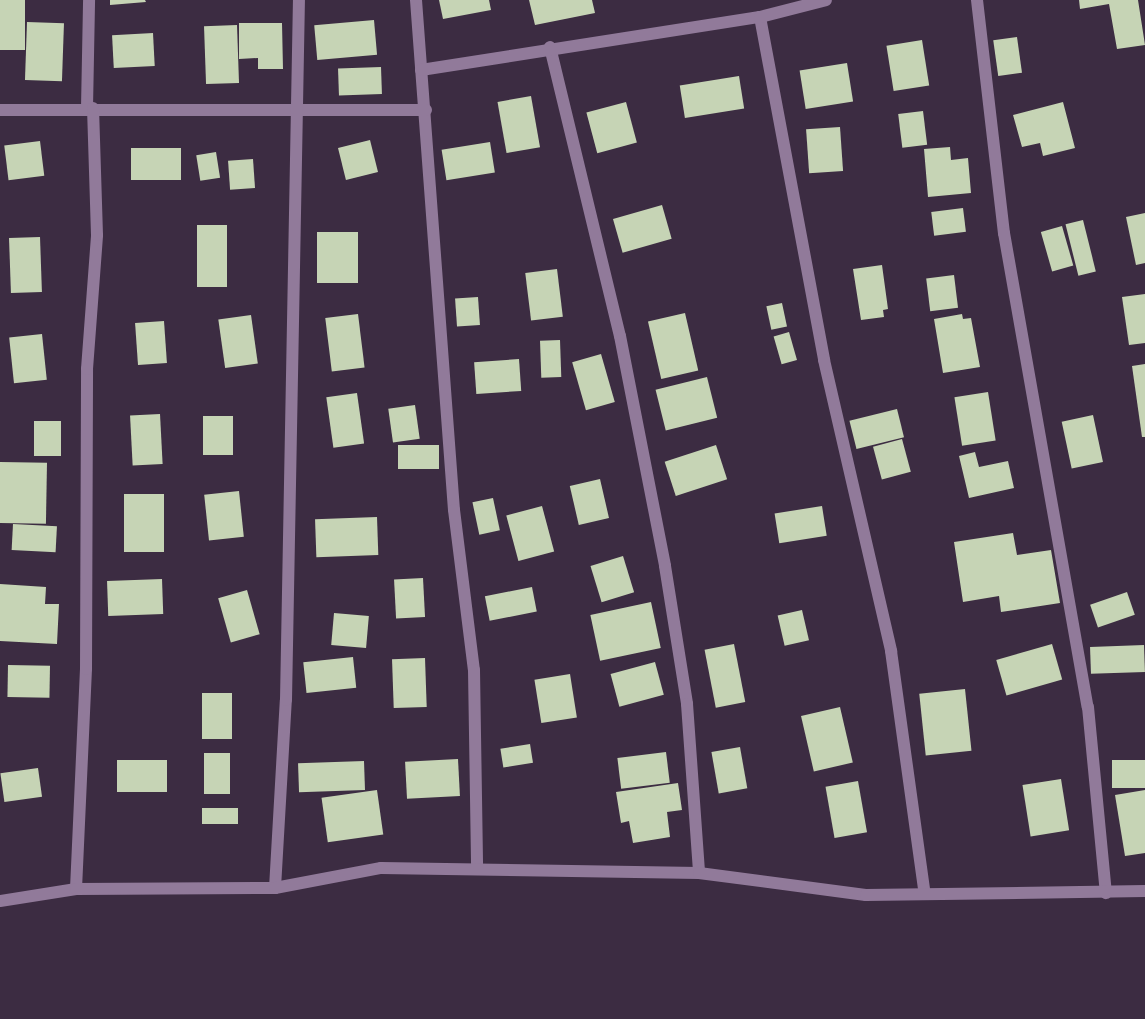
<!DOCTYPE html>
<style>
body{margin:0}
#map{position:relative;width:1145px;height:1019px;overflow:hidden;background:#3c2c42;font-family:"PT Serif",serif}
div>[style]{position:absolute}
.building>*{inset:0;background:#c6d4b5;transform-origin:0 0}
.minor>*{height:12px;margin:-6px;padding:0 6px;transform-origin:6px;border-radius:6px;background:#917a9a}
span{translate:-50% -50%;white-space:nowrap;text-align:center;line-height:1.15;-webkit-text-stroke:6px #1f1722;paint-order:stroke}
</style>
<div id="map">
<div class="building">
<i style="left:0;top:0;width:25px;height:50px"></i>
<i style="clip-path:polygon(110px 0,145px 0,146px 2px,110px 5px)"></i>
<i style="clip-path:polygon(439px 0,489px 0,491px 10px,443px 19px)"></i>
<i style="clip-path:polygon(529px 0,592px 0,595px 13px,535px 25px)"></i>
<i style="clip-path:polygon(1079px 0,1138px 0,1145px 45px,1117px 49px,1109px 4px,1080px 9px)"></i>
<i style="left:374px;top:20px;width:35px;height:60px;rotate:85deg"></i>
<i style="left:27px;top:22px;width:37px;height:58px;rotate:2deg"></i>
<i style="clip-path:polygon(239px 23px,282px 23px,283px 69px,258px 69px,258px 58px,239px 59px)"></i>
<i style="left:237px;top:25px;width:58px;height:33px;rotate:88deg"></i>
<i style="left:153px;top:33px;width:33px;height:41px;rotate:87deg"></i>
<i style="left:1017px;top:37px;width:36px;height:24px;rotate:82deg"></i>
<i style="left:922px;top:40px;width:46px;height:36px;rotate:81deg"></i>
<i style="left:847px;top:63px;width:39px;height:48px;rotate:81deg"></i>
<i style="left:381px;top:67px;width:27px;height:43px;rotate:88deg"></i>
<i style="left:739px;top:76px;width:33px;height:60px;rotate:81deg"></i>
<i style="left:531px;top:96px;width:52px;height:34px;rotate:80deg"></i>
<i style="left:626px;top:102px;width:42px;height:41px;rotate:75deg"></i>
<i style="clip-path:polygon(1063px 102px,1075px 148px,1043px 156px,1040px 143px,1022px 147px,1013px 115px)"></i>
<i style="left:923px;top:111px;width:34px;height:25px;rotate:83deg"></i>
<i style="left:840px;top:127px;width:44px;height:34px;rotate:86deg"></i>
<i style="left:370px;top:140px;width:33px;height:33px;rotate:76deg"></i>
<i style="left:40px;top:141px;width:35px;height:36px;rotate:83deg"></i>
<i style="left:490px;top:142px;width:31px;height:49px;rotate:81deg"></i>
<i style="clip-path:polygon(950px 147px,951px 160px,968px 158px,971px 193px,928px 197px,924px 149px)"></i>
<i style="left:131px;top:148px;width:50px;height:32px"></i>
<i style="left:216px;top:152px;width:26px;height:20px;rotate:81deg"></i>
<i style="left:253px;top:159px;width:29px;height:25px;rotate:86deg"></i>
<i style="left:662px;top:205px;width:35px;height:51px;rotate:74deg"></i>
<i style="left:963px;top:208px;width:24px;height:32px;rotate:83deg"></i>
<i style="clip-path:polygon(1145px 213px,1145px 263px,1136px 265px,1126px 217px)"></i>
<i style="left:1083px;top:220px;width:53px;height:18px;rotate:76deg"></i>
<i style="left:197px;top:225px;width:30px;height:62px"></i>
<i style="left:1062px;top:226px;width:41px;height:22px;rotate:74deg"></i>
<i style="left:317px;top:232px;width:41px;height:51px"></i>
<i style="left:40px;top:237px;width:55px;height:31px;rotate:88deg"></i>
<i style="clip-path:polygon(882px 265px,888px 309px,883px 310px,884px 317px,861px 320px,853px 269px)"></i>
<i style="left:557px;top:269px;width:48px;height:32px;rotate:83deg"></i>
<i style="left:954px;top:275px;width:33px;height:28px;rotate:83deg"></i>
<i style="clip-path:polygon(1145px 294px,1145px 343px,1129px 345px,1122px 297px)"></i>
<i style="left:478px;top:297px;width:28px;height:23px;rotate:86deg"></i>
<i style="left:782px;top:303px;width:24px;height:16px;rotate:78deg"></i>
<i style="left:685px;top:313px;width:59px;height:38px;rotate:77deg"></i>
<i style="left:358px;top:314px;width:54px;height:33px;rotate:83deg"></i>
<i style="clip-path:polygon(962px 314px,963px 319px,971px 318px,980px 367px,943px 373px,934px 319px)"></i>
<i style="left:251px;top:315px;width:49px;height:33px;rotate:82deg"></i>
<i style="left:164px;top:321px;width:42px;height:29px;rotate:86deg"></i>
<i style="left:789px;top:332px;width:29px;height:16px;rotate:74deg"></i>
<i style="left:42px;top:334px;width:46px;height:33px;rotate:84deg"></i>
<i style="left:560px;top:340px;width:37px;height:20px;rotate:88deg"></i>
<i style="left:601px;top:354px;width:50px;height:30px;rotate:74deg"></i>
<i style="left:519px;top:359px;width:32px;height:45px;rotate:86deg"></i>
<i style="clip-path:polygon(1145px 364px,1145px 437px,1142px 437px,1132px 366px)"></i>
<i style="left:707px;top:377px;width:42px;height:53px;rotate:76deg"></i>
<i style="left:988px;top:392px;width:49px;height:34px;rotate:81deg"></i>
<i style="left:357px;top:393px;width:51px;height:31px;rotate:82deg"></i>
<i style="left:415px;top:405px;width:34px;height:27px;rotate:82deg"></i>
<i style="left:897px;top:409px;width:29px;height:49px;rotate:76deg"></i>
<i style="left:160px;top:414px;width:50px;height:30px;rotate:87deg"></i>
<i style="left:1093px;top:415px;width:48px;height:32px;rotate:78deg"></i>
<i style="left:203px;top:416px;width:30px;height:39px"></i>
<i style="left:34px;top:421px;width:27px;height:35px"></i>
<i style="left:902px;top:439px;width:34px;height:30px;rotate:75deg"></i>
<i style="left:439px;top:445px;width:24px;height:41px;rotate:90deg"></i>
<i style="left:716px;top:445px;width:36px;height:54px;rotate:72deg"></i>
<i style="clip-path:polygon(975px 452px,979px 467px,1008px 461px,1014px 488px,969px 498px,959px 456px)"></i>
<i style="left:0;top:462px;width:47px;height:61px;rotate:1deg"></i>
<i style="left:600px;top:479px;width:40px;height:31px;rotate:77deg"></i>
<i style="left:239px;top:491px;width:46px;height:35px;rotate:84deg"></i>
<i style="left:124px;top:494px;width:40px;height:58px"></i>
<i style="left:493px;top:498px;width:33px;height:21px;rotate:78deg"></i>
<i style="left:542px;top:506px;width:47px;height:37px;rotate:75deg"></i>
<i style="left:822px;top:506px;width:30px;height:48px;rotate:81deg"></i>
<i style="left:377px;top:517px;width:38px;height:62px;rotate:88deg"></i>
<i style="left:13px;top:524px;width:44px;height:26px;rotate:3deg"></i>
<i style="clip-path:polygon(1013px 533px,1017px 555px,1051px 550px,1060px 603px,1001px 612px,999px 596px,963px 602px,954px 542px)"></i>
<i style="left:623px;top:556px;width:38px;height:34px;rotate:73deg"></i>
<i style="left:423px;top:578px;width:39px;height:29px;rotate:87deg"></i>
<i style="left:162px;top:579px;width:35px;height:55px;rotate:88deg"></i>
<i style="clip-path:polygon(0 584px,46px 587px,45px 604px,59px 604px,57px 644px,0 641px)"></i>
<i style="left:532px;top:587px;width:25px;height:48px;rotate:79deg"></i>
<i style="left:247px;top:590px;width:46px;height:30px;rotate:74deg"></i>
<i style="left:1127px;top:592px;width:24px;height:39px;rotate:71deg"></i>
<i style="left:651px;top:602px;width:47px;height:62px;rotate:78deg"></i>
<i style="left:802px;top:610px;width:31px;height:25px;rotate:77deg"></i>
<i style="left:334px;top:613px;width:35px;height:32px;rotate:5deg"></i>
<i style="left:734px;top:644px;width:59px;height:30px;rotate:79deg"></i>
<i style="left:1052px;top:644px;width:37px;height:58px;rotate:74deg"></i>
<i style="left:1144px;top:645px;width:27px;height:54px;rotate:88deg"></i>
<i style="left:353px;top:657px;width:31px;height:50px;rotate:84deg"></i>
<i style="left:425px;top:658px;width:49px;height:33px;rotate:88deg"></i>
<i style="left:655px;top:662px;width:34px;height:46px;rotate:75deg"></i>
<i style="left:8px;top:665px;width:42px;height:32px;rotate:1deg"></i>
<i style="left:570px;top:674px;width:44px;height:36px;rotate:81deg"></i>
<i style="left:965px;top:689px;width:62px;height:46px;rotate:84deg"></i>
<i style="left:202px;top:693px;width:30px;height:46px"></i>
<i style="left:840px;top:707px;width:57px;height:40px;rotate:77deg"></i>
<i style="left:530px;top:744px;width:19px;height:30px;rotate:81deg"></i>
<i style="left:740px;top:747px;width:42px;height:29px;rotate:80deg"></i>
<i style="left:666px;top:752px;width:31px;height:49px;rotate:83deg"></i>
<i style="left:230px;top:753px;width:41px;height:26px;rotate:90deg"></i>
<i style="left:458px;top:759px;width:37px;height:53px;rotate:87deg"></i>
<i style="left:167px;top:760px;width:32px;height:50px;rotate:90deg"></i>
<i style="left:1145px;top:760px;width:28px;height:33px;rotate:90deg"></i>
<i style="left:364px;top:761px;width:29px;height:66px;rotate:88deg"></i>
<i style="left:38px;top:768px;width:29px;height:38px;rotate:82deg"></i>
<i style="left:1061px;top:779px;width:52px;height:39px;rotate:81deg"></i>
<i style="left:858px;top:781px;width:52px;height:33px;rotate:80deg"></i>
<i style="clip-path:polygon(678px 783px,682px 810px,667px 812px,670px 837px,633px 843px,629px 821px,621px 823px,616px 792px)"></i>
<i style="left:377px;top:790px;width:45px;height:56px;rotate:82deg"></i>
<i style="clip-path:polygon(1145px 790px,1145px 853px,1125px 856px,1115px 795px)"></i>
<i style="left:202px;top:808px;width:36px;height:16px"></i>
</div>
<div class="minor">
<i style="left:416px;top:0;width:511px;rotate:85.74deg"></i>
<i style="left:454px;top:510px;width:161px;rotate:82.9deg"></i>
<i style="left:474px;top:670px;width:198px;rotate:89.1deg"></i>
<i style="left:977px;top:0;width:235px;rotate:83.4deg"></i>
<i style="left:1004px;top:233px;width:481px;rotate:80deg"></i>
<i style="left:1088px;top:707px;width:187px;rotate:84.5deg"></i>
<i style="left:760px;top:17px;width:349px;rotate:79.4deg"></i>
<i style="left:824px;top:360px;width:299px;rotate:77deg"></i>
<i style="left:891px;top:651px;width:241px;rotate:82.1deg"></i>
<i style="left:550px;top:47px;width:297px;rotate:76.4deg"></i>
<i style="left:620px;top:336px;width:234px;rotate:78.9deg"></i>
<i style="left:665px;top:566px;width:140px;rotate:80.9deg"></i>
<i style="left:687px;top:704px;width:169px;rotate:85.9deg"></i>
<i style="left:421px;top:70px;width:343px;rotate:-8.9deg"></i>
<i style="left:760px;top:17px;width:68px;rotate:-14.4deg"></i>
<i style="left:87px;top:108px;width:108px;rotate:-88.9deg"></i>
<i style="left:0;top:110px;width:426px"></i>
<i style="left:275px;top:888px;width:188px;rotate:-86.7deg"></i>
<i style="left:286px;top:700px;width:700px;rotate:-88.94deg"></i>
<i style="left:76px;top:889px;width:220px;rotate:-87.4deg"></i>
<i style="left:86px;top:669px;width:300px;rotate:-89.8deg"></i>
<i style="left:87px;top:369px;width:134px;rotate:-85.7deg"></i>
<i style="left:97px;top:235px;width:127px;rotate:-91.8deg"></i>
<i style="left:0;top:901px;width:77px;rotate:-9deg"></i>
<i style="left:76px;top:889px;width:199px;rotate:-0.3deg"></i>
<i style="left:275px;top:888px;width:108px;rotate:-10.7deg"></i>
<i style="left:381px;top:868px;width:318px;rotate:0.9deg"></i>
<i style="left:699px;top:873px;width:168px;rotate:7.5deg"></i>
<i style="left:866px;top:895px;width:279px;rotate:-0.8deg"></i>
</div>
</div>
